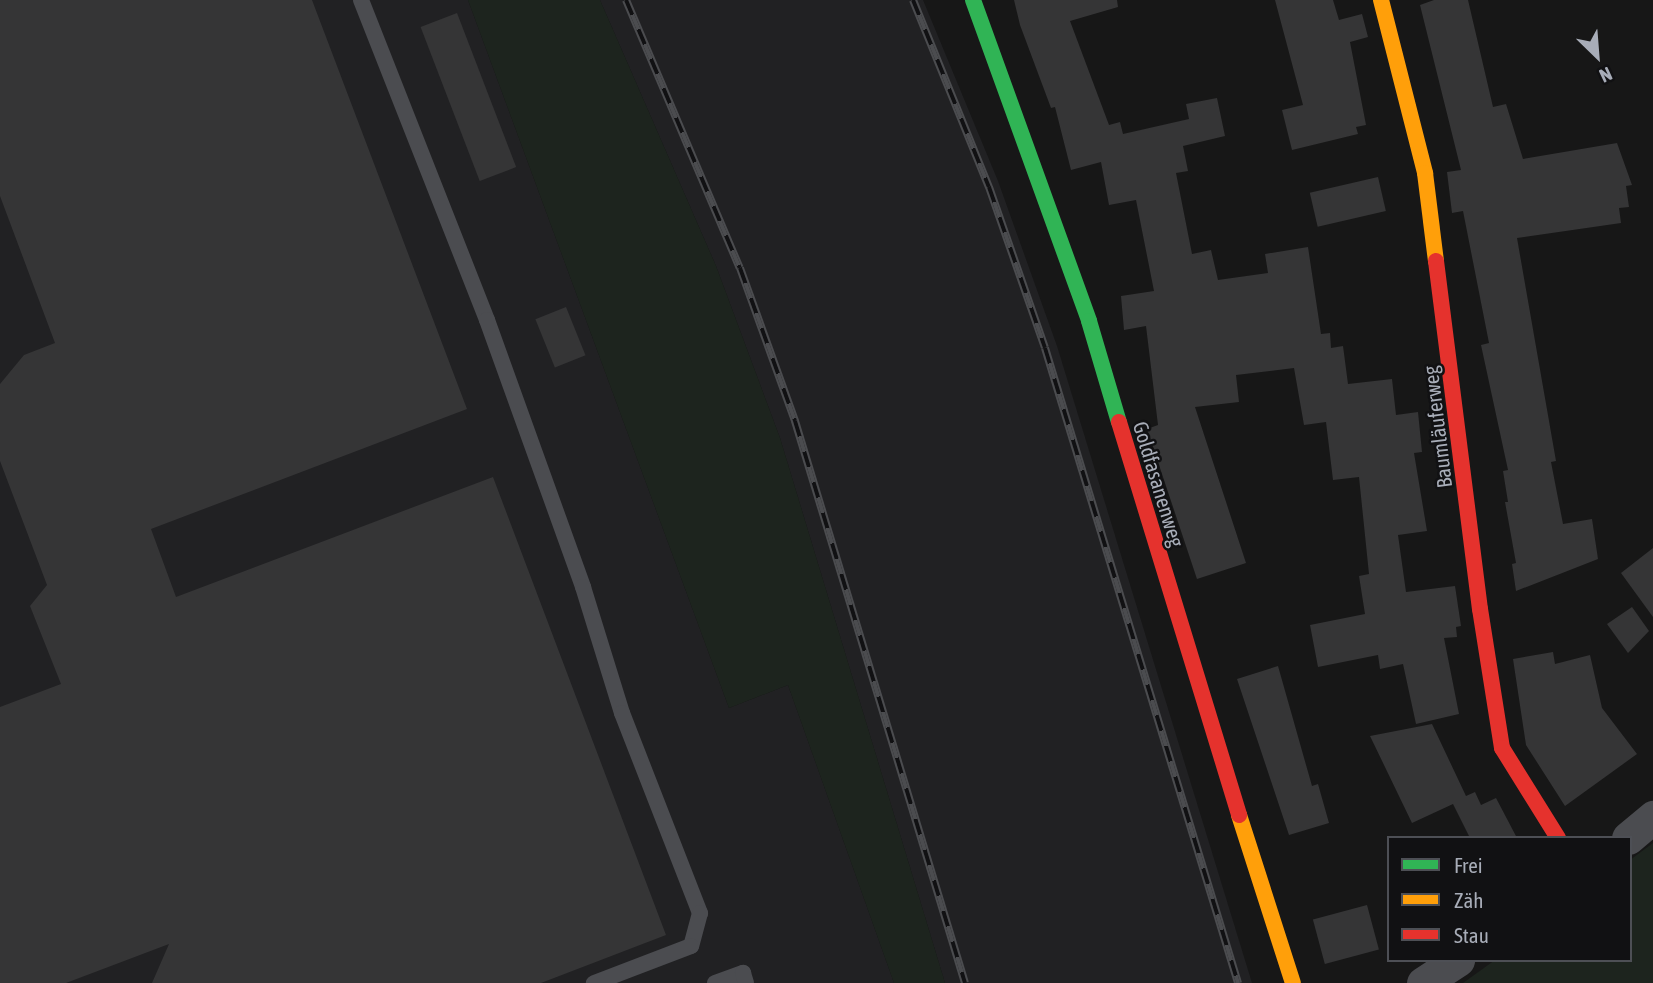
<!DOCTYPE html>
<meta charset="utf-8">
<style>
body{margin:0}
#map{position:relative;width:1653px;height:983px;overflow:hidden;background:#171717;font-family:"Asap Condensed",sans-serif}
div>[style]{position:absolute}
.built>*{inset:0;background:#212123}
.green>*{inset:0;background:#1d241e}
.building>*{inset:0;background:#353536;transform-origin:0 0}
.lane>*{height:16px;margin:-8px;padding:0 8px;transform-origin:8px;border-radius:8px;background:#4b4c50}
.street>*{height:33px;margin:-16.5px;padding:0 16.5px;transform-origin:16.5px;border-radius:16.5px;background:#4b4c50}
.fast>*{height:16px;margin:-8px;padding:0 8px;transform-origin:8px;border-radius:8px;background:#30b455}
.slow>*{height:16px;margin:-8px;padding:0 8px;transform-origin:8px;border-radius:8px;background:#ff9f0a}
.jam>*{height:16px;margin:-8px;padding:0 8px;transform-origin:8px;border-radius:8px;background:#e5322d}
.rail>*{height:8px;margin-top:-4px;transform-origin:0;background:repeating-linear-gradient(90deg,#111113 0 16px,#4b4c4f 0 32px);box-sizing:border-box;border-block:2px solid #4b4c4f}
span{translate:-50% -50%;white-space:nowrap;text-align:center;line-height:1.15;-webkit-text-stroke:5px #111113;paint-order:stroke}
.street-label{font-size:21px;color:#a8adb8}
.legend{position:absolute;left:1387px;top:836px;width:245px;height:126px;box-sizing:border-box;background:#111113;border:2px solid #4d4f55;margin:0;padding:9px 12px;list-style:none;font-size:21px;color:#a8adb8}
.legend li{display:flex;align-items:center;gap:14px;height:35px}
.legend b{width:35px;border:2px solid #4d4f55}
.north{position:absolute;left:1562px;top:21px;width:70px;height:70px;-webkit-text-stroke:5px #111113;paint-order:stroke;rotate:155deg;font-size:19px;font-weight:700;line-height:28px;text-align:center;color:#a8adb8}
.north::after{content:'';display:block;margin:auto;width:24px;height:32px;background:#a8adb8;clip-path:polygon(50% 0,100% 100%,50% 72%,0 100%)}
</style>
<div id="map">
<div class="built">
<i style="clip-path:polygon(0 0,468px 0,729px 708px,788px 685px,894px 983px,0 983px)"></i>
<i style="clip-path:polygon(600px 0,923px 0,998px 181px,1057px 346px,1252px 983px,945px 983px,780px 438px,716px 266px)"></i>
</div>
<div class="green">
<i style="clip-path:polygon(468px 0,600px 0,716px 266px,780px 438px,945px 983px,894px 983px,788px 685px,729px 708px)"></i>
<i style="clip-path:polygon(1653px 843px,1653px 983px,1463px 983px,1495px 960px,1630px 960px,1630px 860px)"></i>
</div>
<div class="building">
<i style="clip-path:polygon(0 0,312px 0,467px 409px,151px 529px,176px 597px,493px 477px,666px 935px,541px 983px,152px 983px,169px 944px,66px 983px,0 983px,0 707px,61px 684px,30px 606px,47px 585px,0 461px,0 384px,24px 355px,55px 343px,0 196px)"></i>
<i style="clip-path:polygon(1014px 0,1117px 0,1118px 7px,1070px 21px,1109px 125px,1120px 122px,1123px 134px,1189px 119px,1186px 104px,1217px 98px,1225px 136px,1183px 146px,1188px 171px,1176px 173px,1192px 254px,1211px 250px,1218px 280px,1268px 273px,1265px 254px,1308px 247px,1321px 334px,1330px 333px,1331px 348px,1343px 346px,1348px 384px,1392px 379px,1396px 415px,1418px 412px,1422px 452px,1414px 453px,1427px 531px,1398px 535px,1406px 592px,1455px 586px,1461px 626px,1456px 627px,1457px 637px,1444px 638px,1459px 714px,1416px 724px,1403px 664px,1380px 669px,1378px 655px,1318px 667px,1310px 625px,1365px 614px,1359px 576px,1369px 574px,1359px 477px,1333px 480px,1326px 422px,1304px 425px,1294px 368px,1236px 375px,1239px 402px,1195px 407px,1246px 563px,1197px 579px,1147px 429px,1158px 425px,1146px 326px,1124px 330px,1121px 296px,1154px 291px,1136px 200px,1109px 205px,1101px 162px,1071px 170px,1055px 107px,1051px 108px,1020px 25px)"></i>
<i style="clip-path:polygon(1275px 0,1333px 0,1339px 20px,1362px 14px,1368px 37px,1350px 42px,1366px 125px,1356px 127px,1358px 134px,1292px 150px,1282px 110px,1303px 105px)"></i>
<i style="clip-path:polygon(1434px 0,1468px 0,1493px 107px,1506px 104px,1523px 159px,1617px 143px,1632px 185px,1626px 186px,1629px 207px,1619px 208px,1621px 223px,1517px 238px,1556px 461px,1551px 462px,1563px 524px,1592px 519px,1598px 559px,1516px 591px,1512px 564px,1516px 563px,1505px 502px,1508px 502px,1503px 471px,1508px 470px,1481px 345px,1489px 343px,1463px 211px,1452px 213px,1447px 172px,1461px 170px,1420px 5px)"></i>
<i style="left:457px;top:13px;width:165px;height:39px;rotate:69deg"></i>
<i style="left:1378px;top:177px;width:35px;height:70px;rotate:77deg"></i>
<i style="left:566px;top:307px;width:52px;height:33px;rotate:68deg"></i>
<i style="clip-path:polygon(1653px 548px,1653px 617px,1621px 573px)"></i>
<i style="clip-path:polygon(1632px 607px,1649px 631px,1628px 653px,1607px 624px)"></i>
<i style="clip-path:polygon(1553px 652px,1555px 664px,1590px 655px,1602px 708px,1637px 754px,1565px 806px,1526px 745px,1513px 659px)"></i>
<i style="clip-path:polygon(1278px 666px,1312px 786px,1318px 784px,1329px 823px,1289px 835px,1237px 679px)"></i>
<i style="clip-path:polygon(1432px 724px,1466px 796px,1475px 792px,1481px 805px,1496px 798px,1517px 838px,1470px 838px,1453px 804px,1412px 823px,1370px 736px)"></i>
<i style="left:1367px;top:905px;width:46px;height:56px;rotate:75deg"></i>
</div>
<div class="lane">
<i style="left:361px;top:0;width:344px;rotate:68.5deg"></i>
<i style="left:487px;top:320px;width:284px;rotate:70.2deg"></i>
<i style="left:583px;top:587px;width:132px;rotate:72.8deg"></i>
<i style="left:622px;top:713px;width:215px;rotate:68.7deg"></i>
<i style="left:700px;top:913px;width:34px;rotate:105deg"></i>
<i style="left:691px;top:946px;width:104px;rotate:159.1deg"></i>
<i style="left:715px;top:983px;width:30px;rotate:-20deg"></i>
<i style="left:743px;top:973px;width:10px;rotate:73deg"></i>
</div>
<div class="street">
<i style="left:1628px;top:838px;width:33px;rotate:-40deg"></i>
<i style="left:1423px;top:983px;width:42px;rotate:-33.3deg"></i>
</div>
<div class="fast">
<i style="left:973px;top:0;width:341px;rotate:70.1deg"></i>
<i style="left:1089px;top:321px;width:105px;rotate:73.5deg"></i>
</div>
<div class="slow">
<i style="left:1381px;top:0;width:179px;rotate:75.7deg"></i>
<i style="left:1425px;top:173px;width:89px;rotate:82.9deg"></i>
<i style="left:1239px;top:815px;width:176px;rotate:72.2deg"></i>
</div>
<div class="jam">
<i style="left:1436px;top:261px;width:351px;rotate:82.8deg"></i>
<i style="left:1480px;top:609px;width:141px;rotate:81deg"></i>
<i style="left:1502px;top:748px;width:106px;rotate:58.1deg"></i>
<i style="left:1119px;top:422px;width:411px;rotate:73deg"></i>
</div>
<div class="rail">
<i style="left:626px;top:0;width:291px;rotate:67deg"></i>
<i style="left:740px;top:268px;width:163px;rotate:70.2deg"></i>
<i style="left:795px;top:421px;width:587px;rotate:73.17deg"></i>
<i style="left:913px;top:0;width:202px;rotate:67.9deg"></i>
<i style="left:989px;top:187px;width:170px;rotate:70.8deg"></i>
<i style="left:1045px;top:348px;width:664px;rotate:73.09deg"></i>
</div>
<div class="street-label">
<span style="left:1437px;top:427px;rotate:-97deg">Baumläuferweg</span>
<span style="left:1159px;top:484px;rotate:73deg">Goldfasanenweg</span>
</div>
<ul class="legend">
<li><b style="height:9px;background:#30b455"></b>Frei</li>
<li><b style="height:9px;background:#ff9f0a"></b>Zäh</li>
<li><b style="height:9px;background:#e5322d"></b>Stau</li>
</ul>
<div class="north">N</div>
</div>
